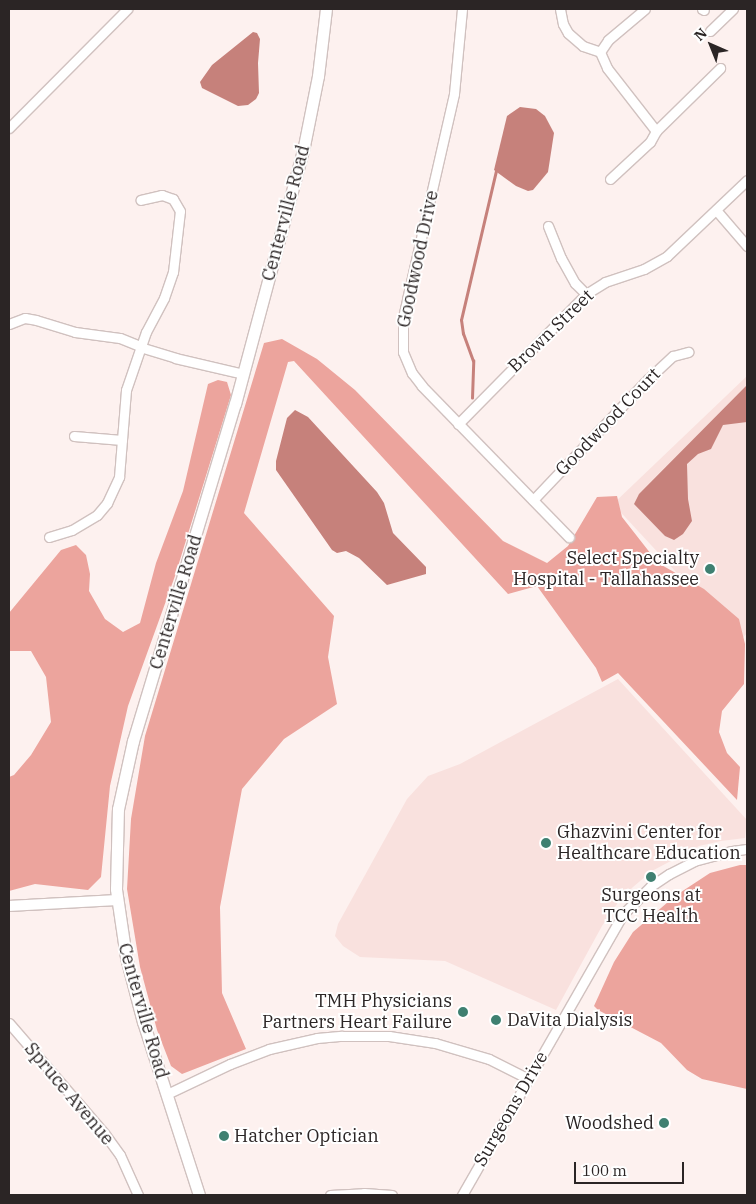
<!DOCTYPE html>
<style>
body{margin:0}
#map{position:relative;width:756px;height:1204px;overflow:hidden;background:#fdf1ef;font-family:"IBM Plex Serif",serif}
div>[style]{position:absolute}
.built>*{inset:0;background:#f9e1de}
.forest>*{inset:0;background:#eca49d}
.water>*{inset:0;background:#c6817b}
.stream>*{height:2.5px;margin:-1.25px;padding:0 1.25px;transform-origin:1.25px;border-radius:1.25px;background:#c6817b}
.roads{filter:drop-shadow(1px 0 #d0c1bf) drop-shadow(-1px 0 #d0c1bf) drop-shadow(0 1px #d0c1bf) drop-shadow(0 -1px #d0c1bf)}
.minor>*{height:9px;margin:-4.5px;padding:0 4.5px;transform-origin:4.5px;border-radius:4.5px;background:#fff}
.tertiary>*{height:10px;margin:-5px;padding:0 5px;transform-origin:5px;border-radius:5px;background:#fff}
.secondary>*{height:11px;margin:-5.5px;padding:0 5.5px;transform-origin:5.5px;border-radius:5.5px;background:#fff}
.dots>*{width:14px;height:14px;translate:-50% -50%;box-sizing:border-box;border:2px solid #fff;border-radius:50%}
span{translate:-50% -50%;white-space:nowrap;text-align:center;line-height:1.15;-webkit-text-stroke:4px #fff;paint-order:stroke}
.street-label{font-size:18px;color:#2b2525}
.poi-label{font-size:18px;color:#2b2525}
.right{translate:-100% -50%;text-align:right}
.left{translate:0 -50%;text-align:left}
.frame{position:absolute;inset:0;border:10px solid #2b2525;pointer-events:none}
.north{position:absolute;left:686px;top:20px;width:50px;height:50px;-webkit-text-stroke:4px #fff;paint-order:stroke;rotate:316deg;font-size:14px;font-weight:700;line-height:20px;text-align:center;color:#2b2525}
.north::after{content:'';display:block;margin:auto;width:18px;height:22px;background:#2b2525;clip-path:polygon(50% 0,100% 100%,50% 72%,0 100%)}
.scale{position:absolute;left:574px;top:1162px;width:110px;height:22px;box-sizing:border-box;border:2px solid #2b2525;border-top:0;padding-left:6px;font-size:15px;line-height:18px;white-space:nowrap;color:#2b2525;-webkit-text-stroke:4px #fff;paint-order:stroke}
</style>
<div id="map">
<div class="built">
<i style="clip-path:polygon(747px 376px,747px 633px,740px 641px,613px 504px)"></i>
<i style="clip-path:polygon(618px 679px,747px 820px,745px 838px,721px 841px,699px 846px,652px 871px,633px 887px,619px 901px,602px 926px,556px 1010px,445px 961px,360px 957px,343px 946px,335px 936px,338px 924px,407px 799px,428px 776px,460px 764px)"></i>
</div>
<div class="forest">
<i style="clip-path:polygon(282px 339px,317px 359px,355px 390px,503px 541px,547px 563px,568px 546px,597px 497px,617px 496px,622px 517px,658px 563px,704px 589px,739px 619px,745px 644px,744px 684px,722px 711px,719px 732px,727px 753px,740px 767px,737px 800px,618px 673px,602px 682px,596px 668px,537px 586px,508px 594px,294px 361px,288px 362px,244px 513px,334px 616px,328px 657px,337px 704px,284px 739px,242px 789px,220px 907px,222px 993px,246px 1049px,182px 1074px,171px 1066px,157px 1030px,140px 967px,127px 889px,131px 819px,145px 736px,264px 343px)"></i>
<i style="clip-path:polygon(218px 380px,227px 382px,231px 395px,175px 576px,128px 706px,110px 786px,101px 877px,88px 890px,35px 884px,9px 891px,9px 777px,14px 775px,31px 755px,51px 722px,46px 677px,31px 651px,9px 651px,9px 613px,61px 550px,76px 545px,86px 555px,90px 574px,89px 591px,105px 619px,123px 632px,140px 623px,156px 563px,183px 491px,208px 384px)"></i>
<i style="clip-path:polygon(740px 865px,747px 865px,747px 1089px,702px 1079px,687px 1070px,661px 1043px,598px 1010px,594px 1006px,614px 962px,633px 932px,675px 896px,710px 873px)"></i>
</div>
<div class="water">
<i style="clip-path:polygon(253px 32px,257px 33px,260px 39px,258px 63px,259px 93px,256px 99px,248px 105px,238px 106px,202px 88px,200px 82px,212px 65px)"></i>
<i style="clip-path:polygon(520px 107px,536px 109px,545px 116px,554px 133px,548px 172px,533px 190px,528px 191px,516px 186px,494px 170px,507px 116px)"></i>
<i style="clip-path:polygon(747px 385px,747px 422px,723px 425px,711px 449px,698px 454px,687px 464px,688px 499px,692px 521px,683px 534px,674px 540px,665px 536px,634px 504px,639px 494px)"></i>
<i style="clip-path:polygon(295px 410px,308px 417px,377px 492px,384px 503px,393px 533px,426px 567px,426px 574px,387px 585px,359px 558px,346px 551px,337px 553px,332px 550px,276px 470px,276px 461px,287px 418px)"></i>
</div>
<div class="stream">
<i style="left:472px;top:398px;width:37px;rotate:-88deg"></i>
<i style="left:473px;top:361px;width:29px;rotate:-110deg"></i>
<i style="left:463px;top:334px;width:14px;rotate:-98deg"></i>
<i style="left:461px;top:320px;width:153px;rotate:-76.8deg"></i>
</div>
<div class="roads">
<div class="minor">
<i style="left:462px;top:9px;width:85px;rotate:95.4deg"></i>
<i style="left:454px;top:94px;width:211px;rotate:102.9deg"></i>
<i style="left:407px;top:300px;width:18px;rotate:103deg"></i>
<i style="left:403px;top:318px;width:34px;rotate:90deg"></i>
<i style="left:403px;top:352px;width:23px;rotate:67deg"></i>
<i style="left:412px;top:373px;width:16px;rotate:52deg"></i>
<i style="left:422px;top:386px;width:211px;rotate:45.8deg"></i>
<i style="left:560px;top:9px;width:15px;rotate:79deg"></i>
<i style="left:563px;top:24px;width:10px;rotate:61deg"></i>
<i style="left:568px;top:33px;width:20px;rotate:41deg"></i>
<i style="left:583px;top:46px;width:18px;rotate:19deg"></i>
<i style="left:600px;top:52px;width:17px;rotate:66deg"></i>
<i style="left:607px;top:68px;width:80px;rotate:52.1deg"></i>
<i style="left:702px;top:9px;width:2px;rotate:27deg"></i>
<i style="left:710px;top:31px;width:32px;rotate:-44deg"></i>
<i style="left:600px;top:52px;width:14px;rotate:-56deg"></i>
<i style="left:608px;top:40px;width:48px;rotate:-40deg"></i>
<i style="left:9px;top:128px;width:168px;rotate:-45.2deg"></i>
<i style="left:610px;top:179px;width:54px;rotate:-42.8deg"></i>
<i style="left:650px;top:142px;width:13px;rotate:-61deg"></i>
<i style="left:656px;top:131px;width:90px;rotate:-44.5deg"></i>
<i style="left:716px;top:210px;width:48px;rotate:49.3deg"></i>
<i style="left:548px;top:226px;width:35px;rotate:68deg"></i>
<i style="left:561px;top:258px;width:29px;rotate:61deg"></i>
<i style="left:575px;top:283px;width:16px;rotate:45deg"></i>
<i style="left:9px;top:324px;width:17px;rotate:-21deg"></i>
<i style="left:25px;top:318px;width:11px;rotate:10deg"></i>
<i style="left:36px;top:320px;width:41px;rotate:17.1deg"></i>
<i style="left:75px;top:332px;width:45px;rotate:7.6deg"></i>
<i style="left:120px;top:338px;width:22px;rotate:22deg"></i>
<i style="left:140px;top:347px;width:37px;rotate:17deg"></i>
<i style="left:175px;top:358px;width:70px;rotate:13.2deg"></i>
<i style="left:458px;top:424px;width:182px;rotate:-45.4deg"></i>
<i style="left:586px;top:294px;width:22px;rotate:-32deg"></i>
<i style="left:605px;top:282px;width:41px;rotate:-18.4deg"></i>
<i style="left:644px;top:269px;width:26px;rotate:-29deg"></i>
<i style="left:667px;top:256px;width:110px;rotate:-43.5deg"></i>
<i style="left:74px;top:436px;width:48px;rotate:4.8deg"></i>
<i style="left:533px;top:500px;width:167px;rotate:-46.5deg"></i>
<i style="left:648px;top:379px;width:34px;rotate:-43deg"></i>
<i style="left:673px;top:356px;width:16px;rotate:-15deg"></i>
<i style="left:49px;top:537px;width:24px;rotate:-17deg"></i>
<i style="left:72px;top:530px;width:29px;rotate:-31deg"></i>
<i style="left:97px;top:515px;width:16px;rotate:-50deg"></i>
<i style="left:107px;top:503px;width:29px;rotate:-65deg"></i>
<i style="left:119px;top:477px;width:87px;rotate:-85.4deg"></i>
<i style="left:126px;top:390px;width:61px;rotate:-71deg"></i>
<i style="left:146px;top:332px;width:38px;rotate:-62deg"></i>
<i style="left:164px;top:298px;width:28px;rotate:-71deg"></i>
<i style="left:173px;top:272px;width:61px;rotate:-83.5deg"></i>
<i style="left:180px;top:211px;width:14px;rotate:-120deg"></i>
<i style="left:173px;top:199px;width:12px;rotate:-160deg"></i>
<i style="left:162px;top:195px;width:22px;rotate:167deg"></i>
<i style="left:9px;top:1023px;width:145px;rotate:49.2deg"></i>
<i style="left:104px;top:1133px;width:27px;rotate:54deg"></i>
<i style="left:120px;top:1155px;width:44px;rotate:65.8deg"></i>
<i style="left:167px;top:1094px;width:70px;rotate:-25.5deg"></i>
<i style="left:230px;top:1064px;width:42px;rotate:-21deg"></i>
<i style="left:269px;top:1049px;width:49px;rotate:-12.9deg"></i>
<i style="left:317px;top:1038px;width:25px;rotate:-5deg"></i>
<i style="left:342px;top:1036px;width:47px"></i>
<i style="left:389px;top:1036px;width:47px;rotate:8.7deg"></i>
<i style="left:435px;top:1043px;width:56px;rotate:16.5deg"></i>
<i style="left:489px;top:1059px;width:45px;rotate:26.6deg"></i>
<i style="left:330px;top:1195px;width:34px;rotate:-3deg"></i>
<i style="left:364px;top:1193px;width:28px;rotate:4deg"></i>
<i style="left:462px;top:1195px;width:324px;rotate:-60.2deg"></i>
<i style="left:623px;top:914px;width:40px;rotate:-45deg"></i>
<i style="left:651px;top:886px;width:22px;rotate:-34deg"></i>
<i style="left:669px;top:874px;width:28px;rotate:-27deg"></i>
<i style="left:694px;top:861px;width:39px;rotate:-15deg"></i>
<i style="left:732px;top:851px;width:15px;rotate:-8deg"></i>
</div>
<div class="tertiary">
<i style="left:9px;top:906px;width:108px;rotate:-3.2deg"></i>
</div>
<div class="secondary">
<i style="left:199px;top:1195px;width:182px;rotate:-107.9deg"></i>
<i style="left:143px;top:1022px;width:67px;rotate:-104.7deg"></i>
<i style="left:126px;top:957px;width:69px;rotate:-98.4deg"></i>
<i style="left:116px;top:889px;width:80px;rotate:-88.6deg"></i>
<i style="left:118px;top:809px;width:70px;rotate:-77.6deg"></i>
<i style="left:133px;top:741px;width:352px;rotate:-73.2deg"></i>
<i style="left:235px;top:404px;width:262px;rotate:-75deg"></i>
<i style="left:303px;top:151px;width:76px;rotate:-78.7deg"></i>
<i style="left:318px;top:76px;width:67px;rotate:-83.2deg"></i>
</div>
</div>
<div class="dots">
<i style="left:710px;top:569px;background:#3f8071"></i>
<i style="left:546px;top:843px;background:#3f8071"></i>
<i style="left:651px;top:877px;background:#3f8071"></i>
<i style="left:463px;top:1012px;background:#3f8071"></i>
<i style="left:496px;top:1020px;background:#3f8071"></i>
<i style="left:664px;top:1123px;background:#3f8071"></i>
<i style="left:224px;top:1136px;background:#3f8071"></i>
</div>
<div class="street-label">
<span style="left:286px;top:213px;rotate:-75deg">Centerville Road</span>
<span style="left:418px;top:259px;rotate:-78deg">Goodwood Drive</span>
<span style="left:551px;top:331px;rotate:-44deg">Brown Street</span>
<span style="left:608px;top:422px;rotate:-46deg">Goodwood Court</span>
<span style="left:176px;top:602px;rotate:-73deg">Centerville Road</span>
<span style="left:143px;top:1011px;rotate:74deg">Centerville Road</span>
<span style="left:69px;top:1094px;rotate:50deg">Spruce Avenue</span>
<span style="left:511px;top:1109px;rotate:-60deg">Surgeons Drive</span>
</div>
<div class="poi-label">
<span class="right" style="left:699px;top:569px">Select Specialty<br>Hospital - Tallahassee</span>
<span class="left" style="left:557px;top:843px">Ghazvini Center for<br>Healthcare Education</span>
<span style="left:651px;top:906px">Surgeons at<br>TCC Health</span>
<span class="right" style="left:452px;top:1012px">TMH Physicians<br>Partners Heart Failure</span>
<span class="left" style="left:507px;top:1020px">DaVita Dialysis</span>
<span class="right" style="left:654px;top:1123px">Woodshed</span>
<span class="left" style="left:234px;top:1136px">Hatcher Optician</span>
</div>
<div class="frame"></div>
<div class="north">N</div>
<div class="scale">100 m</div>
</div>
